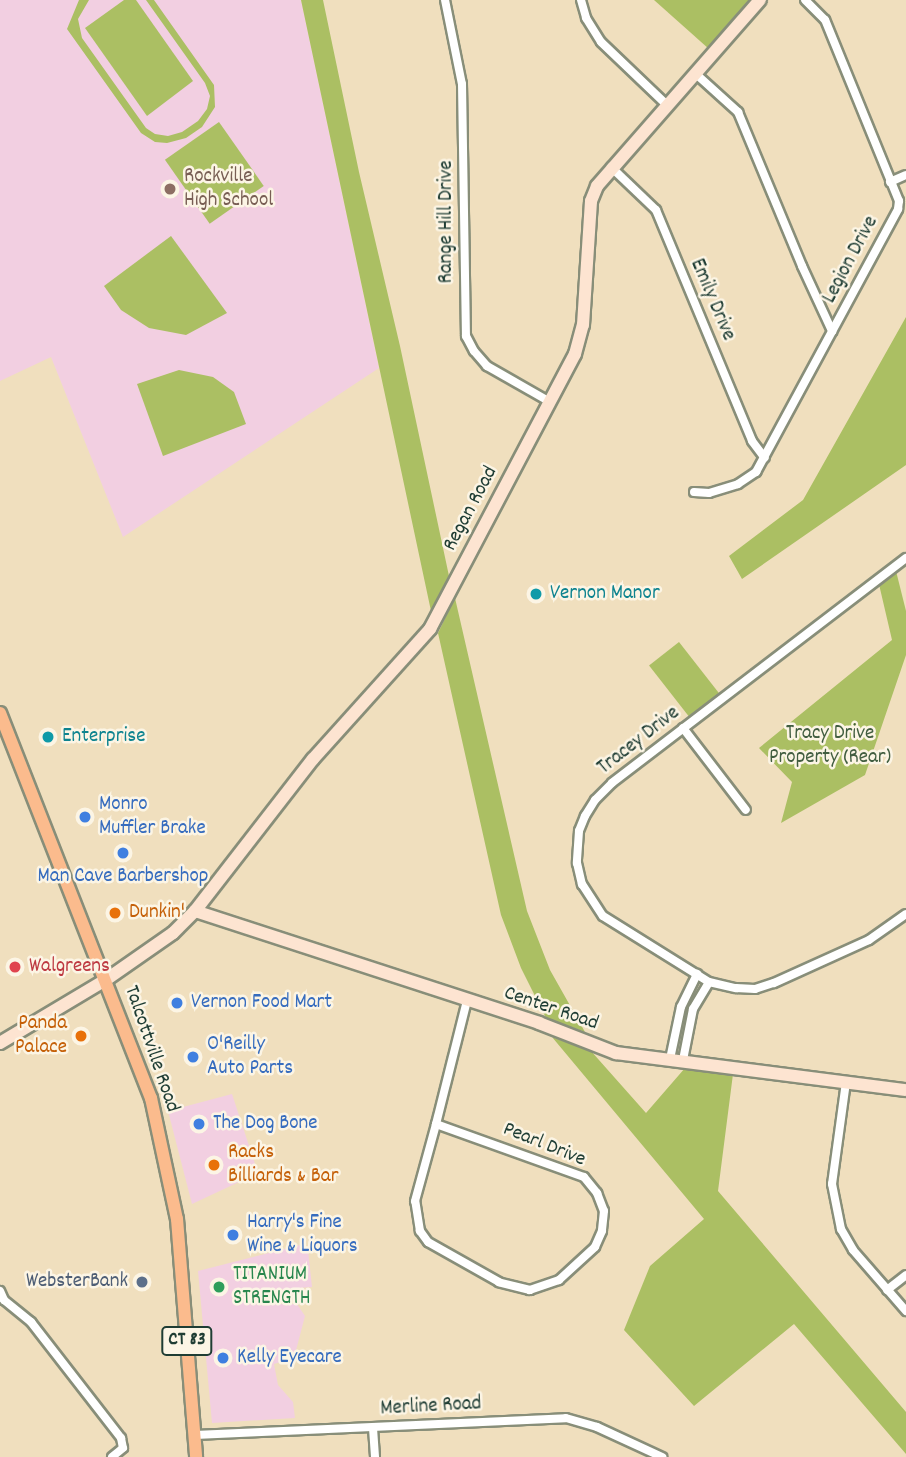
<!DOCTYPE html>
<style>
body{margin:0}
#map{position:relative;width:906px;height:1457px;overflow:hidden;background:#f0dfbe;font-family:Dekko,sans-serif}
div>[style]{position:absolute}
.built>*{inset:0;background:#f2cfe1}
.green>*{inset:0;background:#abbf63;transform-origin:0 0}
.roads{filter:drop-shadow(2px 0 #888e79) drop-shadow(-2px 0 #888e79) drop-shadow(0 2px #888e79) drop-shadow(0 -2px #888e79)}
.street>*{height:8px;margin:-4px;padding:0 4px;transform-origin:4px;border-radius:4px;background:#fff}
.secondary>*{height:12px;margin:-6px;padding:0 6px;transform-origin:6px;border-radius:6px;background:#fde4d1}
.primary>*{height:12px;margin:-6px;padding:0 6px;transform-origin:6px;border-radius:6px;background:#fbbb8d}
.dots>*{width:19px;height:19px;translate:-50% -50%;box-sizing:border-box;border:4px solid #fcf5e5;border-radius:50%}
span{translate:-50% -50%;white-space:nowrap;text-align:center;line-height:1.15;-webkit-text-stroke:5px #fcf5e5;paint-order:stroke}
.shield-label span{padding:2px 5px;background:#fcf5e5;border:2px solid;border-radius:5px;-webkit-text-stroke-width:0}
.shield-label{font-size:19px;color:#1f3d34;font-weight:700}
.education-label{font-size:21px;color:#785e54}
.left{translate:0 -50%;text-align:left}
.street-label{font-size:21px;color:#1f3d34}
.culture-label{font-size:21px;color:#0d838f}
.park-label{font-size:21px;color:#425e40}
.shop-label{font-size:21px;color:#366cbe}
.food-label{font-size:21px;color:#c56008}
.right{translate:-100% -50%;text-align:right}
.health-label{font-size:21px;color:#be3a42}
.leisure-label{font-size:21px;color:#27864d}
.service-label{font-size:21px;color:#4e5e75}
</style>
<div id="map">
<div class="built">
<i style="clip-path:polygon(0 0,301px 0,379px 368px,123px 537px,51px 357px,0 381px)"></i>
<i style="clip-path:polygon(232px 1094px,258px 1173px,192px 1204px,168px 1111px)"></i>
<i style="clip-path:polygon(300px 1245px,308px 1250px,312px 1287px,273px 1290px,280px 1304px,297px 1304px,305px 1316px,294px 1358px,274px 1364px,278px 1385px,293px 1402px,295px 1418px,212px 1423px,198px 1271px)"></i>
</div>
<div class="green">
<i style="clip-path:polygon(79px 0,89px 0,78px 19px,82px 38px,146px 128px,155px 134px,168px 136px,182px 132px,198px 121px,207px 109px,210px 96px,205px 83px,146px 0,154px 0,214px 85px,215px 107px,202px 127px,186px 138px,167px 143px,155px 142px,141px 133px,67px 29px)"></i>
<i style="clip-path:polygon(124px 0,136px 0,193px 81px,147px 116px,85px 28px)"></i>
<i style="clip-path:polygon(301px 0,323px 0,359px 172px,400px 346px,449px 576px,431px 611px)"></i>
<i style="clip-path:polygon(654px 0,750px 0,709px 49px)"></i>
<i style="left:219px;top:122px;width:78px;height:66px;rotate:55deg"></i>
<i style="clip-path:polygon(171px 236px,227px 313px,186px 335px,149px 328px,121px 310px,104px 286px)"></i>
<i style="clip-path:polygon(906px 317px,906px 465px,742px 579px,729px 556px,803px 500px)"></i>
<i style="clip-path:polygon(179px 370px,213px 377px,234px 392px,246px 424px,163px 456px,137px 384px)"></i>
<i style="clip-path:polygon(895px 567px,906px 611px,906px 655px,865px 775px,781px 823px,792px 782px,759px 748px,892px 640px,878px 580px)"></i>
<i style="clip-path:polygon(455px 598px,527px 911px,550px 970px,585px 1032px,546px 1018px,521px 968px,501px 915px,438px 633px)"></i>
<i style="left:679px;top:642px;width:66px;height:38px;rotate:52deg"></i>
<i style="clip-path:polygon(552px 1037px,591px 1051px,646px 1113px,685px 1068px,733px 1074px,718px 1191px,906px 1412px,906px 1454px,794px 1324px,694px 1406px,624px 1330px,650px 1266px,704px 1219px)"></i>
</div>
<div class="roads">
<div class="street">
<i style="left:445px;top:0;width:86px;rotate:78.6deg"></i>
<i style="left:462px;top:84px;width:252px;rotate:89.1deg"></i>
<i style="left:466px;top:336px;width:17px;rotate:62deg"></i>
<i style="left:474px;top:351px;width:20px;rotate:49deg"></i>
<i style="left:487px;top:366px;width:73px;rotate:29.7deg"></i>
<i style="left:581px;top:0;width:19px;rotate:74deg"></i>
<i style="left:586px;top:18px;width:28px;rotate:58deg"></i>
<i style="left:601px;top:42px;width:93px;rotate:43.7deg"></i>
<i style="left:696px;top:74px;width:57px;rotate:42.1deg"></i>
<i style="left:738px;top:112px;width:167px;rotate:67.4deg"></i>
<i style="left:802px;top:266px;width:72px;rotate:65.2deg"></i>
<i style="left:611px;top:167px;width:62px;rotate:43.7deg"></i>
<i style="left:656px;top:210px;width:250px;rotate:67.4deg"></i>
<i style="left:752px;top:441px;width:21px;rotate:53deg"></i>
<i style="left:890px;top:182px;width:17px;rotate:-24deg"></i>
<i style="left:694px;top:492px;width:15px;rotate:4deg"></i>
<i style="left:709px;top:493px;width:30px;rotate:-17deg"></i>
<i style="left:738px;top:484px;width:22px;rotate:-34deg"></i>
<i style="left:756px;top:472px;width:299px;rotate:-61.6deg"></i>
<i style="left:898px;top:209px;width:8px;rotate:-83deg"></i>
<i style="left:899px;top:201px;width:196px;rotate:-112.2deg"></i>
<i style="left:825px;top:20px;width:28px;rotate:-135deg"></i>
<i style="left:906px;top:558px;width:370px;rotate:142.6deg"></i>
<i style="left:612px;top:783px;width:24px;rotate:135deg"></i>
<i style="left:595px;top:800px;width:19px;rotate:122deg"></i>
<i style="left:585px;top:816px;width:16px;rotate:112deg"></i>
<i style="left:579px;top:831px;width:32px;rotate:94deg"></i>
<i style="left:577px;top:863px;width:22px;rotate:77deg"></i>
<i style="left:582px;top:884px;width:38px;rotate:57deg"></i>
<i style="left:603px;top:916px;width:125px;rotate:31.9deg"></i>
<i style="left:709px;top:982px;width:28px;rotate:13deg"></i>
<i style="left:736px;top:988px;width:19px;rotate:3deg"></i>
<i style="left:755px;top:989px;width:20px;rotate:-18deg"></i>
<i style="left:774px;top:983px;width:104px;rotate:-24.4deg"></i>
<i style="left:869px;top:940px;width:45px;rotate:-35.1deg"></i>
<i style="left:683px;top:728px;width:103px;rotate:52.5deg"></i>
<i style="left:670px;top:1059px;width:53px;rotate:-78.1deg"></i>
<i style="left:681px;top:1007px;width:37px;rotate:-64deg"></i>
<i style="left:683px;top:1060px;width:52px;rotate:-78.9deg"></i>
<i style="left:693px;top:1009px;width:31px;rotate:-59deg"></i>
<i style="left:846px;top:1082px;width:103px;rotate:97.8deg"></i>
<i style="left:832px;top:1184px;width:46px;rotate:78.7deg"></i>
<i style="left:841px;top:1229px;width:24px;rotate:60deg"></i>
<i style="left:853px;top:1250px;width:81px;rotate:49deg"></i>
<i style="left:436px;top:1124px;width:157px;rotate:19.7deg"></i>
<i style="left:584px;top:1177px;width:21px;rotate:51deg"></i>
<i style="left:597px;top:1193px;width:19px;rotate:69deg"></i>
<i style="left:604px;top:1211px;width:20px;rotate:96deg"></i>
<i style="left:602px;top:1231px;width:17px;rotate:114deg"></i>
<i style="left:595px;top:1247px;width:49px;rotate:137.5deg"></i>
<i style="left:559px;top:1280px;width:31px;rotate:161deg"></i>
<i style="left:530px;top:1290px;width:32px;rotate:-166deg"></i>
<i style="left:499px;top:1282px;width:81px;rotate:-150.6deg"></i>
<i style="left:428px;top:1242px;width:14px;rotate:-126deg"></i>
<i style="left:420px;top:1231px;width:30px;rotate:-99deg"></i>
<i style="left:415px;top:1201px;width:80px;rotate:-74.7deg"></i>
<i style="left:436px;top:1124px;width:127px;rotate:-75.9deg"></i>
<i style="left:887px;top:1290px;width:24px;rotate:-38deg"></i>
<i style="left:0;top:1291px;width:10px;rotate:66deg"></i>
<i style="left:4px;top:1300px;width:35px;rotate:39deg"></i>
<i style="left:31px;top:1322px;width:147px;rotate:52.2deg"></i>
<i style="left:121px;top:1438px;width:10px;rotate:79deg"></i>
<i style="left:123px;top:1448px;width:14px;rotate:141deg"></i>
<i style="left:373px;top:1428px;width:29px;rotate:86deg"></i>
<i style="left:195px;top:1435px;width:371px;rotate:-2.6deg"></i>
<i style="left:566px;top:1418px;width:32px;rotate:16deg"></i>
<i style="left:597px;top:1427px;width:72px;rotate:24.8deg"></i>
</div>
<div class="secondary">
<i style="left:195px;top:911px;width:362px;rotate:18deg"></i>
<i style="left:539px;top:1023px;width:83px;rotate:21.3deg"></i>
<i style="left:616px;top:1053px;width:292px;rotate:7.3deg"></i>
<i style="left:0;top:1043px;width:125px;rotate:-30.9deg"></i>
<i style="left:107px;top:979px;width:80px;rotate:-34.9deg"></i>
<i style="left:173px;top:933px;width:31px;rotate:-45deg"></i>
<i style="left:195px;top:911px;width:192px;rotate:-52.2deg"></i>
<i style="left:313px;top:759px;width:175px;rotate:-48deg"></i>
<i style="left:430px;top:629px;width:311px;rotate:-62.2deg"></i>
<i style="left:575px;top:354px;width:30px;rotate:-75deg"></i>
<i style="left:583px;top:325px;width:124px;rotate:-86.3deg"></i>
<i style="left:591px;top:201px;width:16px;rotate:-68deg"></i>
<i style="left:597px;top:186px;width:247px;rotate:-48.8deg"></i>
</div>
<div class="primary">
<i style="left:0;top:713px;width:414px;rotate:68.6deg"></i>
<i style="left:151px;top:1098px;width:124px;rotate:77.9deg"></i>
<i style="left:177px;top:1219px;width:239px;rotate:85.4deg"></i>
</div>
</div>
<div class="dots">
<i style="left:170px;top:189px;background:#8d6e63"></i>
<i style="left:536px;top:594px;background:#0f9aa8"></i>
<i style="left:48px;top:737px;background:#0f9aa8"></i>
<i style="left:85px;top:817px;background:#3f7fe0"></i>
<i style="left:123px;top:853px;background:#3f7fe0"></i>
<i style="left:115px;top:913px;background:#e8710a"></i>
<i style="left:15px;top:967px;background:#e0444e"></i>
<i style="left:177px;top:1003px;background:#3f7fe0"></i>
<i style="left:81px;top:1036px;background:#e8710a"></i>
<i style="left:193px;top:1057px;background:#3f7fe0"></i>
<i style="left:199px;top:1124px;background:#3f7fe0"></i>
<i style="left:214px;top:1165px;background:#e8710a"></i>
<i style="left:233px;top:1235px;background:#3f7fe0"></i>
<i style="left:142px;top:1282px;background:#5c6f8a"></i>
<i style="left:219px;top:1287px;background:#2e9e5b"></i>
<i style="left:223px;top:1358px;background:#3f7fe0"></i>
</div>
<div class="shield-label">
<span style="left:187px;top:1341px">CT 83</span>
</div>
<div class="education-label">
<span class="left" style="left:184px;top:189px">Rockville<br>High School</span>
</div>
<div class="street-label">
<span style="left:447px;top:222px;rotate:-90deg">Range Hill Drive</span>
<span style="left:851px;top:260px;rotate:-62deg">Legion Drive</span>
<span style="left:712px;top:300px;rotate:67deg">Emily Drive</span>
<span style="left:471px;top:509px;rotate:-62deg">Regan Road</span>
<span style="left:639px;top:741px;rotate:-38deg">Tracey Drive</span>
<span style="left:551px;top:1009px;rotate:19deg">Center Road</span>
<span style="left:151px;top:1049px;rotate:71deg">Talcottville Road</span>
<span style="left:544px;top:1145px;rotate:22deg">Pearl Drive</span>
<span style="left:431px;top:1407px;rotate:-3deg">Merline Road</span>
</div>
<div class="culture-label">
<span class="left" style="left:550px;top:594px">Vernon Manor</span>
<span class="left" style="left:62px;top:737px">Enterprise</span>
</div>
<div class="park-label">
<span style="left:830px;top:746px">Tracy Drive<br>Property (Rear)</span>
</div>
<div class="shop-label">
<span class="left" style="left:99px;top:817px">Monro<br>Muffler Brake</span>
<span style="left:123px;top:877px">Man Cave Barbershop</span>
<span class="left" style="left:191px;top:1003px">Vernon Food Mart</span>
<span class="left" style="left:207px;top:1057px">O'Reilly<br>Auto Parts</span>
<span class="left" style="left:213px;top:1124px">The Dog Bone</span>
<span class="left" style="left:247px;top:1235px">Harry's Fine<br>Wine &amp; Liquors</span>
<span class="left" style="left:237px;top:1358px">Kelly Eyecare</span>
</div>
<div class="food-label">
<span class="left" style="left:129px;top:913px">Dunkin'</span>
<span class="right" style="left:67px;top:1036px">Panda<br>Palace</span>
<span class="left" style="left:228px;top:1165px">Racks<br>Billiards &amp; Bar</span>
</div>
<div class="health-label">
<span class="left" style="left:29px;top:967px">Walgreens</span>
</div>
<div class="leisure-label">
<span class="left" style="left:233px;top:1287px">TITANIUM<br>STRENGTH</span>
</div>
<div class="service-label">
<span class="right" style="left:128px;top:1282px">WebsterBank</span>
</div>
</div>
